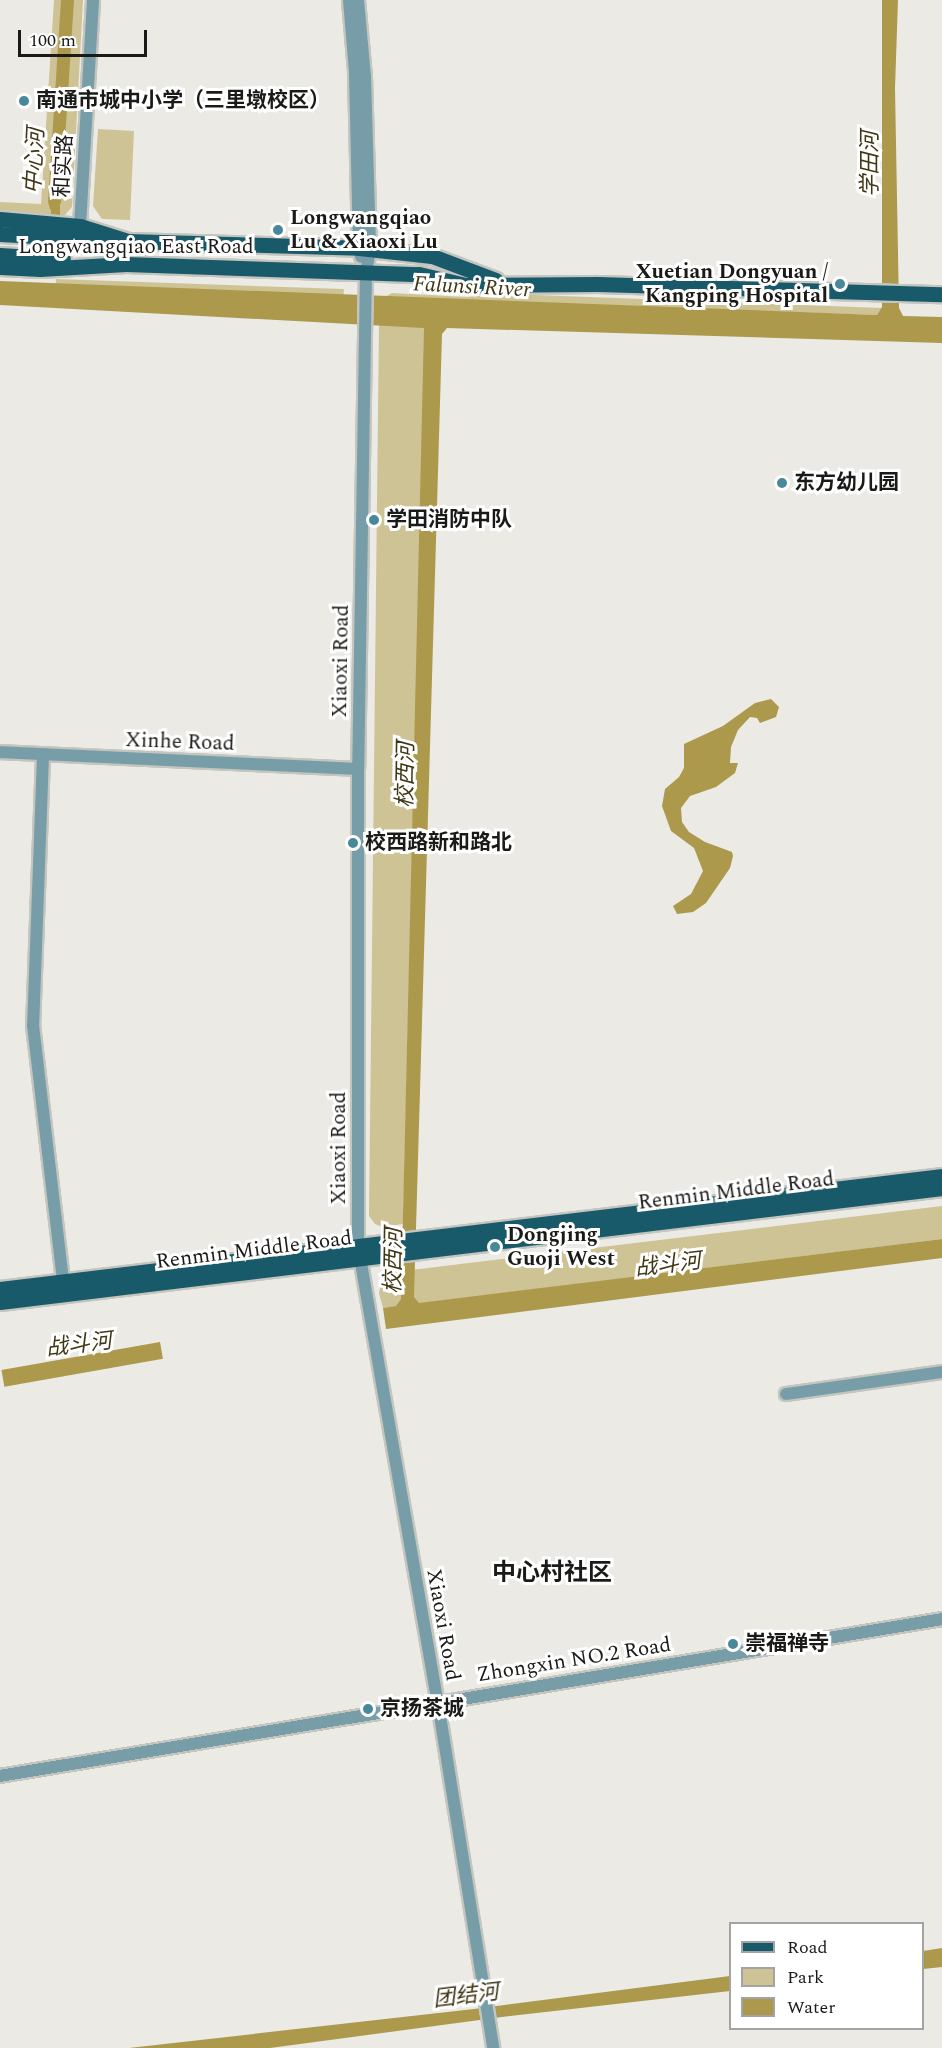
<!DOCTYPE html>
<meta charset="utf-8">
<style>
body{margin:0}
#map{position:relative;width:942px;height:2048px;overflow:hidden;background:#ebeae5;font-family:Spectral,"Noto Sans SC",serif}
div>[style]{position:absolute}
.green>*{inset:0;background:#cec395;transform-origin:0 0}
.water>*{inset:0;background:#ac994b;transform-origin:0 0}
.canal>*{height:9px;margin:-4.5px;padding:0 4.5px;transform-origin:4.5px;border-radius:4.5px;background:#ac994b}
.roads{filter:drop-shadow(2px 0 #c5c5c0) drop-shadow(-2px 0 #c5c5c0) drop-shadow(0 2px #c5c5c0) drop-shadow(0 -2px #c5c5c0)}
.minor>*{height:12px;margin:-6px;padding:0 6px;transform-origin:6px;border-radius:6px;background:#769da8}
.major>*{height:15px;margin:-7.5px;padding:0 7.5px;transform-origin:7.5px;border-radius:7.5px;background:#185a6a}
.dots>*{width:16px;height:16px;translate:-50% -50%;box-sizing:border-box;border:3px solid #fff;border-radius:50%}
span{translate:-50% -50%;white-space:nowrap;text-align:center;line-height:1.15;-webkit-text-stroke:6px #fff;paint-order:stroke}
.poi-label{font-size:21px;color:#1a1a18;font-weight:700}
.left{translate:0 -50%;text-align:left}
.right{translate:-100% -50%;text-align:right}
.street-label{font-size:21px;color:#1a1a18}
.water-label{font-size:22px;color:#403715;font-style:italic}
.quarter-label{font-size:24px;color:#1a1a18;font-weight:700}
.legend{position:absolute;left:729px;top:1922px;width:195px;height:108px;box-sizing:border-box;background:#fff;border:2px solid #a3a3a3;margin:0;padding:8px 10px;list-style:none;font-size:18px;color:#1a1a18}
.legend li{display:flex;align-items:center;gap:12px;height:30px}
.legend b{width:30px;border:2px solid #a3a3a3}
.scale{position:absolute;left:18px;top:30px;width:129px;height:27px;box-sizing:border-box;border:3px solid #1a1a18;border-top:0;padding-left:8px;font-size:18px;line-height:21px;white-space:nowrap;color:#1a1a18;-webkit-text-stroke:4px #fff;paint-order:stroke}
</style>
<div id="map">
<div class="green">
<i style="clip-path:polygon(54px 0,83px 0,72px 207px,64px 216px,0 213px,0 202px,41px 204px)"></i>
<i style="clip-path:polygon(98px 129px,134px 131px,130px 220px,102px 219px,93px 206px)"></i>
<i style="left:56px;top:279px;width:288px;height:7px;rotate:2deg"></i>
<i style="clip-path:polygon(392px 293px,466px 297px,505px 294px,882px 308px,877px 315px,383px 298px)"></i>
<i style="clip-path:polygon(379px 324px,422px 326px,425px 330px,403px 1224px,382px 1227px,375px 1224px,369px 1216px)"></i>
<i style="clip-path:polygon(942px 1206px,942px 1239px,383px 1308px,379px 1293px,382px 1279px,395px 1272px)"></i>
</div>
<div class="water">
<i style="clip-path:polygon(61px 0,74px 0,61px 203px,55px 212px,50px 209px,48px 202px)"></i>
<i style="clip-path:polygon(882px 0,898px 0,895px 88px,899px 308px,903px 316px,942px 317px,942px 343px,447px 328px,442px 334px,414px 1297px,419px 1303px,942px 1239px,942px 1258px,386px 1329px,383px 1308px,396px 1306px,401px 1299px,424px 328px,0 305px,0 281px,877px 315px,882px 307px)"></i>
<i style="clip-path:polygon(771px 699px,779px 707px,776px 717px,760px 723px,757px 718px,750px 717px,738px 730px,731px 747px,730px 763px,738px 763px,735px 773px,716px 787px,690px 796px,681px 808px,682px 822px,689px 832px,705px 842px,732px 852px,733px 856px,730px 868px,706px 903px,693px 912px,677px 914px,673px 906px,691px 894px,703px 871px,694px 848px,671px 831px,662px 806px,665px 789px,679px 777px,684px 768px,684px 744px,723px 726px,755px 703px)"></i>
<i style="left:160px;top:1342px;width:17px;height:161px;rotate:80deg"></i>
<i style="clip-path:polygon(942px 1948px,942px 1967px,923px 1969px,923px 1951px)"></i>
<i style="clip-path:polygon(730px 1976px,730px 1991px,502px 2017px,270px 2048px,129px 2048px,474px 2009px)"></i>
</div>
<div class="canal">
<i style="left:55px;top:216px;width:16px;rotate:-90deg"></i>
</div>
<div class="roads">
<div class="minor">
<i style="left:349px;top:0;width:72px;rotate:85.2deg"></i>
<i style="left:355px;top:72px;width:176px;rotate:88.7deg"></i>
<i style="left:359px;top:248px;width:9px;rotate:77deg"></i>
<i style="left:358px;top:0;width:77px;rotate:84.8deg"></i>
<i style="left:365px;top:77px;width:173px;rotate:88.3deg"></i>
<i style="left:370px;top:250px;width:22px;rotate:100deg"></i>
<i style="left:366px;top:272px;width:497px;rotate:90.9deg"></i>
<i style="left:358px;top:769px;width:477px;rotate:90deg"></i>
<i style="left:358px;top:1246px;width:464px;rotate:80.1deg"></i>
<i style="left:438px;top:1703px;width:349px;rotate:80.9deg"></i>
<i style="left:80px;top:226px;width:226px;rotate:-86.7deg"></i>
<i style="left:0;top:752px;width:358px;rotate:2.7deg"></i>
<i style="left:43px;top:756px;width:269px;rotate:92.1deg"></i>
<i style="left:33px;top:1025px;width:267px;rotate:83.3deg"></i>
<i style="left:786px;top:1394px;width:158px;rotate:-8deg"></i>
<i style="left:0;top:1776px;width:955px;rotate:-9.46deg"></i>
</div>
<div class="major">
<i style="left:0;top:219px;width:80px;rotate:5deg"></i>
<i style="left:80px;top:226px;width:50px;rotate:17.4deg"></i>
<i style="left:128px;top:241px;width:231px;rotate:1.7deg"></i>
<i style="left:359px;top:248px;width:73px;rotate:6.3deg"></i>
<i style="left:432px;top:256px;width:68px;rotate:20.6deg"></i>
<i style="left:0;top:234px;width:107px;rotate:3.2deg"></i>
<i style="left:0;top:255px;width:63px;rotate:3.6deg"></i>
<i style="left:0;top:267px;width:40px;rotate:2.9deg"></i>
<i style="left:40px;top:269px;width:86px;rotate:-3.3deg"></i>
<i style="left:126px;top:264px;width:293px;rotate:2deg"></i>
<i style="left:419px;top:274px;width:48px;rotate:13.2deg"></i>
<i style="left:466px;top:285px;width:131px;rotate:-0.4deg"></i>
<i style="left:597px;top:284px;width:345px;rotate:1.7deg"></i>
<i style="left:0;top:1289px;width:949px;rotate:-6.84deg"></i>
<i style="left:0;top:1302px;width:949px;rotate:-6.9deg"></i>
</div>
</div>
<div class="dots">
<i style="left:24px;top:101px;background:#47889a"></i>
<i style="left:278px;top:230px;background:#47889a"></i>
<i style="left:840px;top:284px;background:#47889a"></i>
<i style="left:782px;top:483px;background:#47889a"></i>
<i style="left:374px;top:520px;background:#47889a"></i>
<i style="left:353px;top:843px;background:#47889a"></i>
<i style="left:495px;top:1247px;background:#47889a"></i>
<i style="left:733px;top:1644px;background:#47889a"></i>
<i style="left:368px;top:1709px;background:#47889a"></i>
</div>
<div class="poi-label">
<span class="left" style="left:36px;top:101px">南通市城中小学（三里墩校区）</span>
<span class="left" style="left:290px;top:230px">Longwangqiao<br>Lu &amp; Xiaoxi Lu</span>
<span class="right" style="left:828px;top:284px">Xuetian Dongyuan /<br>Kangping Hospital</span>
<span class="left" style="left:794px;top:483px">东方幼儿园</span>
<span class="left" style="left:386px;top:520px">学田消防中队</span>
<span class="left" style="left:365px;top:843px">校西路新和路北</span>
<span class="left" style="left:507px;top:1247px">Dongjing<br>Guoji West</span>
<span class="left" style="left:745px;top:1644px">崇福禅寺</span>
<span class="left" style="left:380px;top:1709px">京扬茶城</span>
</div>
<div class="street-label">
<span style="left:64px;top:166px;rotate:-87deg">和实路</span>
<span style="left:136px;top:247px">Longwangqiao East Road</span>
<span style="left:341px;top:661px;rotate:-89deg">Xiaoxi Road</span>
<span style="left:180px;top:742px;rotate:2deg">Xinhe Road</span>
<span style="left:339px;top:1148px;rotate:-90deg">Xiaoxi Road</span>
<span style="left:736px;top:1191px;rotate:-7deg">Renmin Middle Road</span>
<span style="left:254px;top:1250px;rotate:-7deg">Renmin Middle Road</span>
<span style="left:443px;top:1625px;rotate:80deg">Xiaoxi Road</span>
<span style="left:574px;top:1660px;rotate:-9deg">Zhongxin NO.2 Road</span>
</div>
<div class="water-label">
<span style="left:35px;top:161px;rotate:-87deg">中心河</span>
<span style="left:871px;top:164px;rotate:-90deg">学田河</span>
<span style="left:472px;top:287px;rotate:3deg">Falunsi River</span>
<span style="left:406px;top:775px;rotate:-89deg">校西河</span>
<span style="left:394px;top:1261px;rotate:-89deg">校西河</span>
<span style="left:668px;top:1265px;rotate:-7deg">战斗河</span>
<span style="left:79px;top:1345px;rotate:-7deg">战斗河</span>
<span style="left:466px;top:1996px;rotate:-7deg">团结河</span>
</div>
<div class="quarter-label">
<span style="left:552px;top:1574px">中心村社区</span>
</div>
<ul class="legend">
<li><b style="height:8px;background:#185a6a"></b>Road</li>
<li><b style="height:16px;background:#cec395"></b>Park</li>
<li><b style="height:16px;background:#ac994b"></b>Water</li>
</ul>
<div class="scale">100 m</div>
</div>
